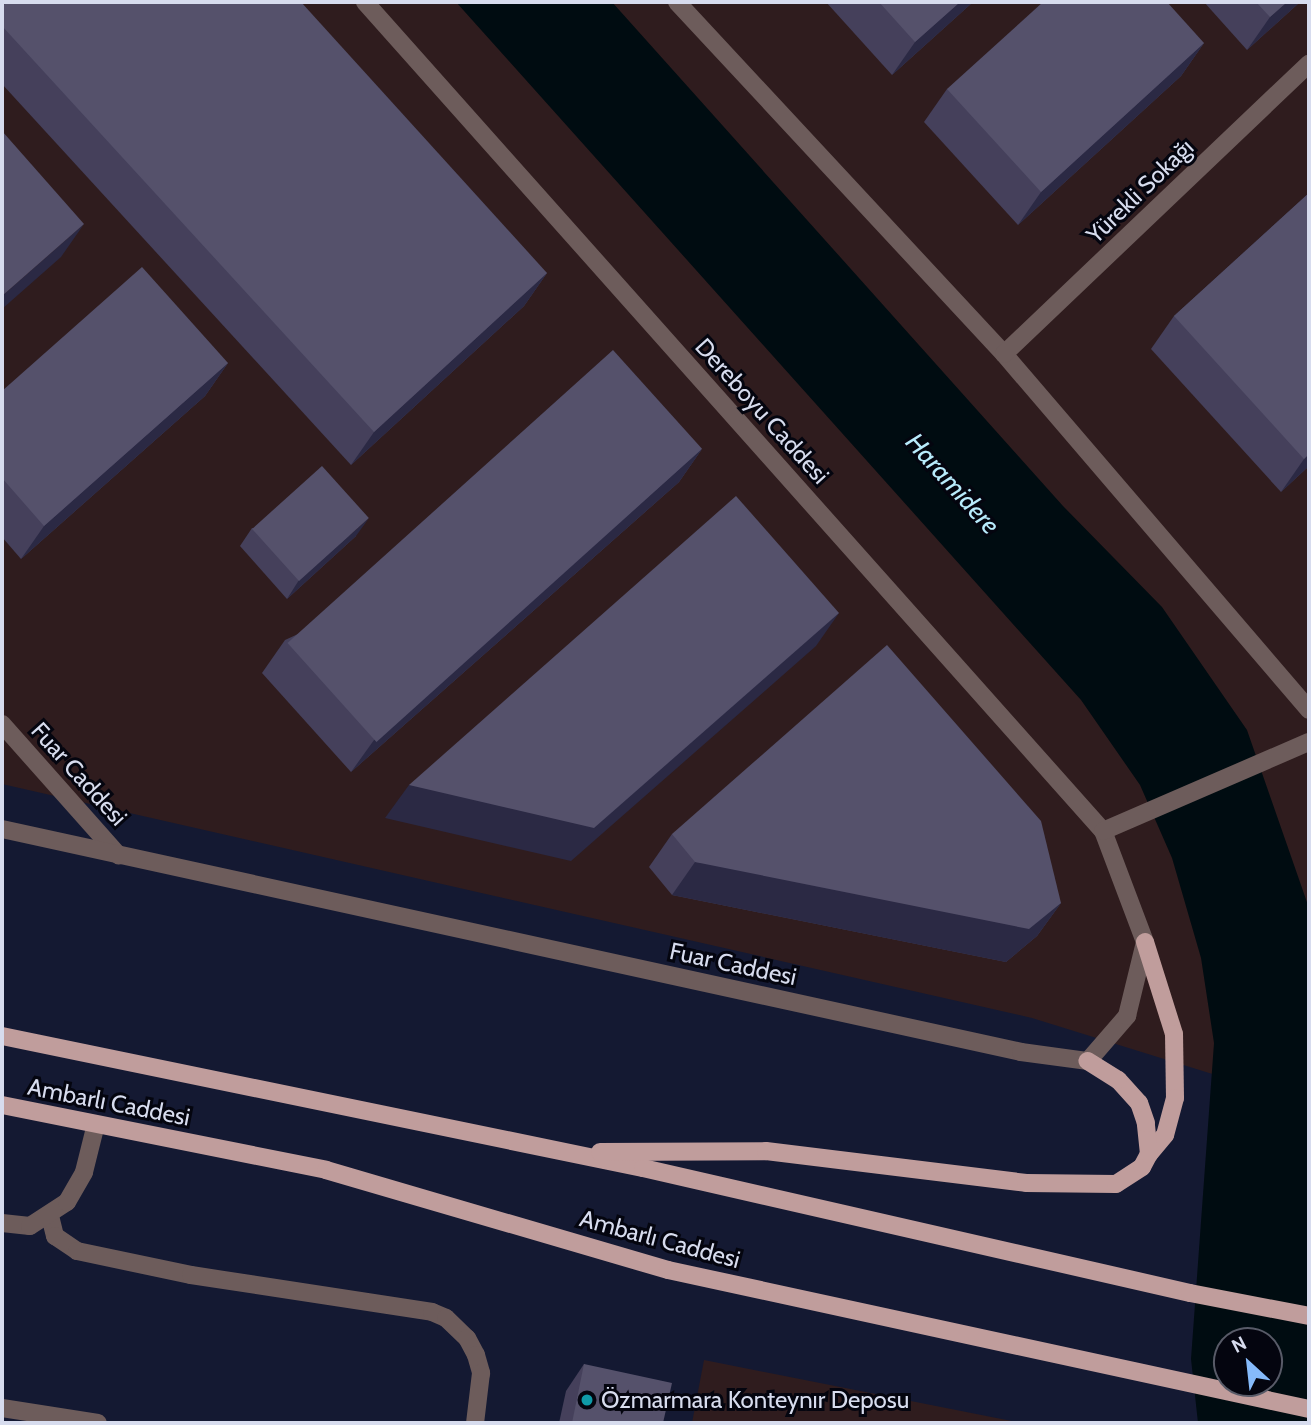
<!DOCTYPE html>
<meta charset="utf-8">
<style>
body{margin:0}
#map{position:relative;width:1311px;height:1425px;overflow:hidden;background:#141932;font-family:Cabin,sans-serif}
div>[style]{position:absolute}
.industrial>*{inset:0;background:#2f1c1e}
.water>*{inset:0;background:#000c11}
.minor>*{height:18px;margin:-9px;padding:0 9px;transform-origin:9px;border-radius:9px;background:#6d5c5b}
.major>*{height:18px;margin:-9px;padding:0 9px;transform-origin:9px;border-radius:9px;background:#c09d9c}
.wall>*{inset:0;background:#45405b}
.shaded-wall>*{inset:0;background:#2b2944}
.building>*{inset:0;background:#55516b;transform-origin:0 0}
.dots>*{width:19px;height:19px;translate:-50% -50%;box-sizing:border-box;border:4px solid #04050f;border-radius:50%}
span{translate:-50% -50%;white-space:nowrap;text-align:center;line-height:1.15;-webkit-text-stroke:6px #04050f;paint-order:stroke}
.street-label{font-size:24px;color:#d7dcee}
.poi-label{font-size:24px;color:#d7dcee}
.left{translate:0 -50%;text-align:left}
.water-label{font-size:26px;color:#b8ebfc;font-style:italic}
.frame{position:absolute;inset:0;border:4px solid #d7dcee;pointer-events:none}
.north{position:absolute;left:1213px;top:1327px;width:70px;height:70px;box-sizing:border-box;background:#04050f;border:2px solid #585b68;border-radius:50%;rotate:333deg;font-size:19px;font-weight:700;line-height:28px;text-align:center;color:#d7dcee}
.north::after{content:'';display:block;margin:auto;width:24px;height:32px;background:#86bbfb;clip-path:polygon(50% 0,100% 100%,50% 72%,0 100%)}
</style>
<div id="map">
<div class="industrial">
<i style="clip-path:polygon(2px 2px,1309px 2px,1309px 1104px,1032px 1018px,2px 784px)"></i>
<i style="clip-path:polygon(704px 1360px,1022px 1423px,692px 1423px)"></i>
</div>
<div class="water">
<i style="clip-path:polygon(evenodd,456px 2px,612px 2px,1063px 506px,1162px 607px,1247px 730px,1309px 908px,1309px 1423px,1198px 1423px,1191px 1359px,1214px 1043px,1201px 958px,1172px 858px,1140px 785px,1081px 700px,456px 2px,1227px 1341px,1269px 1341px,1269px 1383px,1227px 1383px,1227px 1341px)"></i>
</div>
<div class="minor">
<i style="left:677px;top:2px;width:480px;rotate:47.1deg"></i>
<i style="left:1004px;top:354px;width:469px;rotate:49.4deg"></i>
<i style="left:1004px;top:354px;width:421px;rotate:-43.6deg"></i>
<i style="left:2px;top:724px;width:176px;rotate:48.4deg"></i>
<i style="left:2px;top:829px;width:1043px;rotate:12.34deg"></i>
<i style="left:1021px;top:1052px;width:68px;rotate:7.7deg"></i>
<i style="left:1088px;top:1061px;width:60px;rotate:-49.1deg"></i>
<i style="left:1127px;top:1016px;width:76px;rotate:-76.3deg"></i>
<i style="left:1145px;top:942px;width:119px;rotate:-110.7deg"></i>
<i style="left:1103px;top:831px;width:1110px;rotate:-131.68deg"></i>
<i style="left:1103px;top:831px;width:224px;rotate:-23.4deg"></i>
<i style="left:50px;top:1216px;width:21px;rotate:76deg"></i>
<i style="left:55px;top:1236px;width:27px;rotate:34deg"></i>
<i style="left:77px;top:1251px;width:116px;rotate:11.9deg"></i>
<i style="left:191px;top:1275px;width:244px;rotate:8.7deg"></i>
<i style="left:432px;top:1312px;width:15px;rotate:23deg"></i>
<i style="left:446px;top:1318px;width:29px;rotate:44deg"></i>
<i style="left:467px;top:1338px;width:19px;rotate:62deg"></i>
<i style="left:476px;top:1355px;width:19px;rotate:74deg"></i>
<i style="left:481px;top:1373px;width:50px;rotate:96.8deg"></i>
<i style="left:2px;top:1223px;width:28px;rotate:6deg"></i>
<i style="left:30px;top:1226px;width:44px;rotate:-33deg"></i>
<i style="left:67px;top:1202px;width:34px;rotate:-60deg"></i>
<i style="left:84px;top:1172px;width:49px;rotate:-76deg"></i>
<i style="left:2px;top:1408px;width:97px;rotate:8.9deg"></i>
</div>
<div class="major">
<i style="left:1145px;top:942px;width:96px;rotate:72.5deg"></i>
<i style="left:1174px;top:1034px;width:64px;rotate:89.1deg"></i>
<i style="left:1175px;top:1098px;width:38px;rotate:105deg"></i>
<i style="left:1165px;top:1135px;width:25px;rotate:130deg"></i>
<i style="left:2px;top:1036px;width:654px;rotate:11.64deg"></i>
<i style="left:643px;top:1168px;width:561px;rotate:12.87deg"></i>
<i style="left:1190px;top:1293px;width:121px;rotate:10.9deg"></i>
<i style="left:2px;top:1105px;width:330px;rotate:11.3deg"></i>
<i style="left:326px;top:1170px;width:356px;rotate:16.3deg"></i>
<i style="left:668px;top:1270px;width:656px;rotate:12.24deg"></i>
<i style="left:600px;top:1152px;width:166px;rotate:-0.3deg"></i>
<i style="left:766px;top:1151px;width:262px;rotate:7deg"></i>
<i style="left:1026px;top:1183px;width:90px;rotate:0.6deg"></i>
<i style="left:1116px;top:1184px;width:31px;rotate:-33deg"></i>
<i style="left:1142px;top:1167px;width:15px;rotate:-62deg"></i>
<i style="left:1149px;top:1154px;width:31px;rotate:-96deg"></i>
<i style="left:1146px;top:1123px;width:21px;rotate:-109deg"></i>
<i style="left:1139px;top:1103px;width:31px;rotate:-132deg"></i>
<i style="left:1118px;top:1080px;width:36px;rotate:-148deg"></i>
</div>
<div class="wall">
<i style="clip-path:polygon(826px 2px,973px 2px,892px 75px)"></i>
<i style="clip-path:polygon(1204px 2px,1300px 2px,1247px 50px)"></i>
<i style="clip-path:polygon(2px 6px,547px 273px,524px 306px,351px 465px,2px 84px)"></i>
<i style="clip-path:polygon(1204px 43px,1181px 76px,1018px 225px,924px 122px,947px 89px)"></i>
<i style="clip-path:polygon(1309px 193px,1309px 466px,1281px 492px,1151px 349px,1174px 316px)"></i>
<i style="clip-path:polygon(228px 363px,205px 396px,21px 559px,2px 537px,2px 391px)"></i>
<i style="clip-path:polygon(702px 449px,679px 482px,351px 772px,262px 673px,285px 640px)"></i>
<i style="clip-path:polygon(252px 528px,356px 536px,287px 599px,240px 546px)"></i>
<i style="clip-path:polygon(672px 834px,1061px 903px,1037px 936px,1006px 962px,672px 895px,649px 867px)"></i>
<i style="clip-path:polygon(584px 1364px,663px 1423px,559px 1423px,566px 1391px)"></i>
</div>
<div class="shaded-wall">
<i style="clip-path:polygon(960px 2px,973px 2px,892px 75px,915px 42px)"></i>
<i style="clip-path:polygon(1287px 2px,1300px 2px,1247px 50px,1270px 17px)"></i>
<i style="clip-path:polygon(1204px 43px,1181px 76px,1018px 225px,1041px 192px)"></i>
<i style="clip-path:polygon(84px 224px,61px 257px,2px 309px,2px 296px)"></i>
<i style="clip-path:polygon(547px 273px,524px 306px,351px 465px,374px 432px)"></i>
<i style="clip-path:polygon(228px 363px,205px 396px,21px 559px,44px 526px)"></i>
<i style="clip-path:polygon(702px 449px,679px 482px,351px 772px,374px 740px)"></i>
<i style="clip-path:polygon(1309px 454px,1309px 466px,1281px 492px,1304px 459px)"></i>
<i style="clip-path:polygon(369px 518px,356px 536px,287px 599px,299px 580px)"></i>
<i style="clip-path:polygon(839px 613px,816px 646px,571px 861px,385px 818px,409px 785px)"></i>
<i style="clip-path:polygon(695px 862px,1061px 903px,1037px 936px,1006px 962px,672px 895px)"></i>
</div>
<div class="building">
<i style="clip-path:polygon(7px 2px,301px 2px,547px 273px,374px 432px,2px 26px,2px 6px)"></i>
<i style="clip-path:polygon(879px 2px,960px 2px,915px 42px)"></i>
<i style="clip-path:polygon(1043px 2px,1167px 2px,1204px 43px,1041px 192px,947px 89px)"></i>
<i style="clip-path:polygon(1256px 2px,1287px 2px,1270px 17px)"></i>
<i style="clip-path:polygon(2px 131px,84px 224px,2px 296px)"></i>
<i style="clip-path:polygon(1309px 193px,1309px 454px,1304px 459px,1174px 316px)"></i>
<i style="clip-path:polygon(142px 267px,228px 363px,44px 526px,2px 478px,2px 391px)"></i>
<i style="left:613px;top:350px;width:133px;height:438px;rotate:48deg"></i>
<i style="left:322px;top:466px;width:70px;height:94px;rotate:48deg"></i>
<i style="clip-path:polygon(736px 496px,839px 613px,594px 828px,409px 785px)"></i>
<i style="clip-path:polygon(887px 645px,1041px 821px,1061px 903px,1029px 929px,695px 862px,672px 834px)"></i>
<i style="clip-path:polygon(584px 1364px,672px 1383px,663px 1423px,572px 1423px)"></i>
</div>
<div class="dots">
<i style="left:587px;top:1400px;background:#0f9aa8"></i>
</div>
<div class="street-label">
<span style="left:1140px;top:191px;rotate:-44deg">Yürekli Sokağı</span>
<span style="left:762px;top:411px;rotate:48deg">Dereboyu Caddesi</span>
<span style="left:79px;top:774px;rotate:48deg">Fuar Caddesi</span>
<span style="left:733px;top:964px;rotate:12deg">Fuar Caddesi</span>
<span style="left:109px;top:1102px;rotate:11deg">Ambarlı Caddesi</span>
<span style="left:660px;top:1239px;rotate:15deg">Ambarlı Caddesi</span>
</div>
<div class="poi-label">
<span class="left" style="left:601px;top:1400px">Özmarmara Konteynır Deposu</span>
</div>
<div class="water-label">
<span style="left:952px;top:484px;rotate:48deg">Haramidere</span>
</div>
<div class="frame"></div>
<div class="north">N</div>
</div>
